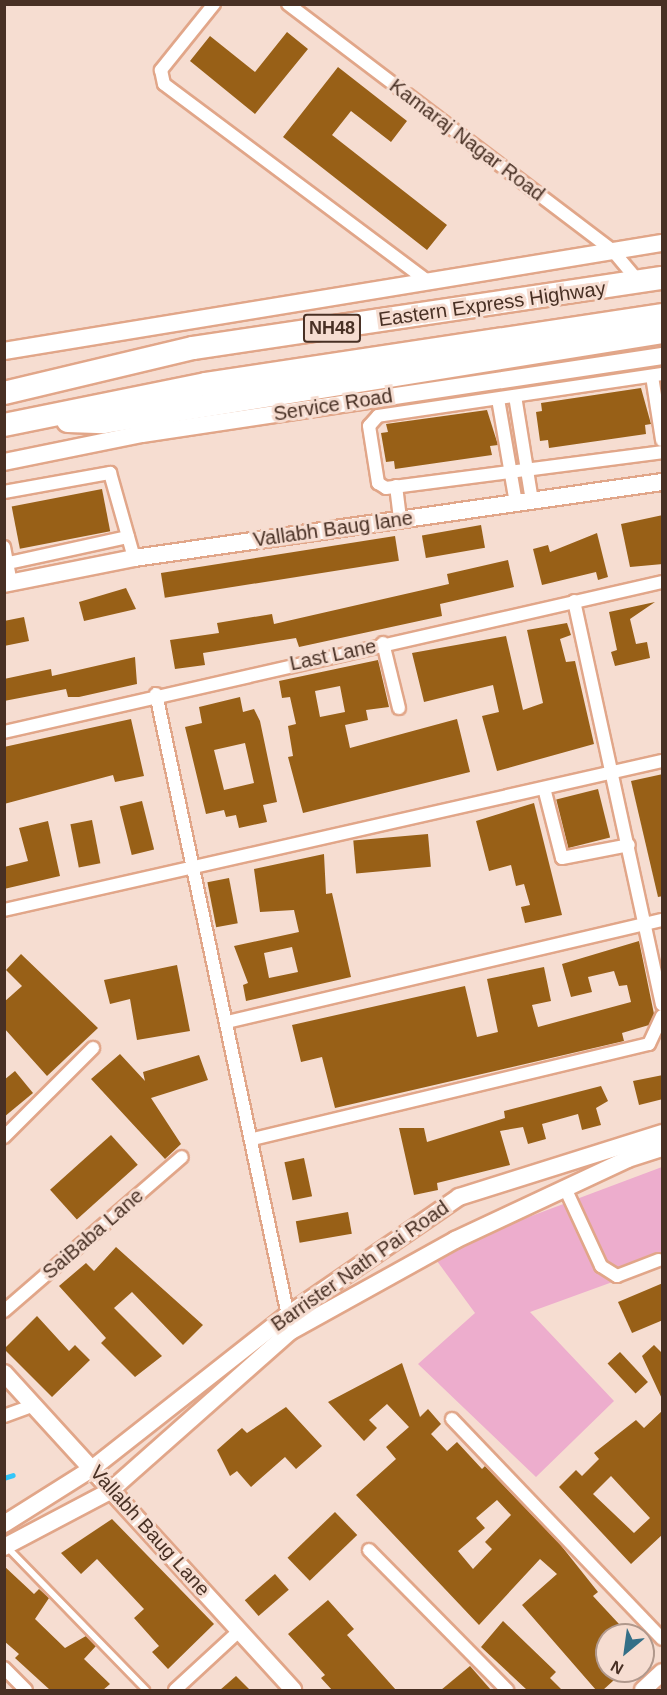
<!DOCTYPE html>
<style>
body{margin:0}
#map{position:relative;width:667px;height:1695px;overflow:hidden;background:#f6ddd1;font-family:Arial,sans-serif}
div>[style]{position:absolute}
.green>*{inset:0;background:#edadcd}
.stream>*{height:4.5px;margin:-2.25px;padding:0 2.25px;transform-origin:2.25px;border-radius:2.25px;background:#33c6f9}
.building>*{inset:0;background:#986017;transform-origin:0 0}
.roads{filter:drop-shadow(2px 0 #e1a689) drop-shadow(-2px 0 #e1a689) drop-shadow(0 2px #e1a689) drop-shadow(0 -2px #e1a689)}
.lane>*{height:6px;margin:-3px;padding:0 3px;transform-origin:3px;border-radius:3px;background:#fff}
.street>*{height:12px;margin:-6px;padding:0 6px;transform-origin:6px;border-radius:6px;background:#fff}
.secondary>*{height:16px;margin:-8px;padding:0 8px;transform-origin:8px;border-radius:8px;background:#fff}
.highway>*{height:22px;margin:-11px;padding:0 11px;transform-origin:11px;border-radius:11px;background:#fff}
span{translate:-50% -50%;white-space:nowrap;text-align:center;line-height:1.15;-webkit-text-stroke:6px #f6ddd1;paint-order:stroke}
.shield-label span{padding:2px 4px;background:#f6ddd1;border:2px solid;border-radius:4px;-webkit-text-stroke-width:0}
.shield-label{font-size:18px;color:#483024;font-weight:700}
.street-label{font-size:20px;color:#483024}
.frame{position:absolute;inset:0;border:6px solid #483024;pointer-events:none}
.north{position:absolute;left:595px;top:1623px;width:60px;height:60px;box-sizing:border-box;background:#f6ddd1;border:2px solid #b0988c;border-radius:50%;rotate:209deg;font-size:16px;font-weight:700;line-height:24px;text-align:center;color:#483024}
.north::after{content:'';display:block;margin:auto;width:21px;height:27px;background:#346f87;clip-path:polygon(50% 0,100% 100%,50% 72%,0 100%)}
</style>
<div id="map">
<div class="green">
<i style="clip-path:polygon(662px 1167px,662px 1264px,530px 1312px,614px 1401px,536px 1477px,418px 1364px,475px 1313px,437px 1261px,497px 1229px)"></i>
</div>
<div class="stream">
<i style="left:4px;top:1478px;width:9px;rotate:-18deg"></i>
</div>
<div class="building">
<i style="clip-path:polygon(287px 32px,308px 49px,255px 114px,190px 61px,210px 36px,255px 72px)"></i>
<i style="clip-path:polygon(338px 67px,407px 121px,391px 142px,351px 111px,332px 135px,447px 225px,427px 250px,283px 137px)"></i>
<i style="clip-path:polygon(641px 388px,651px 424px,645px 425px,646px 434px,549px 448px,548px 440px,540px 441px,536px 412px,542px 411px,541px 403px)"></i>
<i style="clip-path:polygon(487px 410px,498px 445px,490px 446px,492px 455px,395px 469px,394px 461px,386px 462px,381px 433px,388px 432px,386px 424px)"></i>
<i style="left:102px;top:489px;width:43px;height:92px;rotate:79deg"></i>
<i style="clip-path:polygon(663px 515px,663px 564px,630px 567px,621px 524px)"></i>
<i style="left:481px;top:525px;width:23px;height:60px;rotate:80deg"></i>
<i style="clip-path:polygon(597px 533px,608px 577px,598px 580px,596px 572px,542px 585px,533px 549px,548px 545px,550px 552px)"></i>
<i style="left:395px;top:536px;width:25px;height:237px;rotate:81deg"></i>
<i style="clip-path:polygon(508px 560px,514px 587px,440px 604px,442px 616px,299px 647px,296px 638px,203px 653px,205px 665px,175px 669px,170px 640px,219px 633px,217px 623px,272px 614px,274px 624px,449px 584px,447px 574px)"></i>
<i style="clip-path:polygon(126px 588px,136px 609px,84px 621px,79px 602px)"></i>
<i style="clip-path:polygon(655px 602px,630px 619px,636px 644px,647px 642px,650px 658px,615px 666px,611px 652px,617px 650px,609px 612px)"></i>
<i style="clip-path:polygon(24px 617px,29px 641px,4px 646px,4px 621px)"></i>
<i style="clip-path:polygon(567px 623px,571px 635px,560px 639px,566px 662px,575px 661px,594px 744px,497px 771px,482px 716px,499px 712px,493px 685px,424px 702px,412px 653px,506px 636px,523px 710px,543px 703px,527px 630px)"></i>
<i style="clip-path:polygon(135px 657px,137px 684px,79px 697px,68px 697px,66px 689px,4px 701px,4px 679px,51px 669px,52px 676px)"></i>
<i style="clip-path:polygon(evenodd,378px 660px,389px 707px,366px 710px,368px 720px,345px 725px,350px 748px,457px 719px,470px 772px,303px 813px,288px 757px,293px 756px,288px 726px,296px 724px,290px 697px,282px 698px,279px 681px,378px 660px,340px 686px,345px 712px,320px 717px,315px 691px,340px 686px)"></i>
<i style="clip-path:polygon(evenodd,240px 697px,243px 712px,254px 709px,260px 721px,277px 802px,263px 805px,267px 822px,239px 828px,236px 815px,226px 817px,224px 810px,206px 814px,185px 727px,202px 723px,199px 707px,240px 697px,245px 743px,254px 783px,224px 790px,214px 750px,245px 743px)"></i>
<i style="clip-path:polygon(131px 719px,144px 776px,115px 782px,113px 775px,4px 804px,4px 747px)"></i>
<i style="clip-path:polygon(663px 774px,663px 896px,658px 897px,631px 781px)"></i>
<i style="left:598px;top:789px;width:50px;height:43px;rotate:76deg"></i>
<i style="left:142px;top:801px;width:50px;height:23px;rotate:76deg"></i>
<i style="clip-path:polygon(534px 803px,562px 915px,525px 923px,521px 907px,530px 905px,524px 884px,516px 886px,511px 865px,489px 871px,476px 821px)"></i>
<i style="left:92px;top:820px;width:44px;height:22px;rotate:79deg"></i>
<i style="clip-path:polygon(48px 821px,60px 876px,4px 889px,4px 867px,28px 861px,19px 828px)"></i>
<i style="left:428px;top:834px;width:33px;height:75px;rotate:85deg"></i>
<i style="clip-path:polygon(evenodd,324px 854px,326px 894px,332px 893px,351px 977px,246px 1001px,243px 985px,248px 983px,234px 946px,299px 932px,294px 910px,260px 912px,254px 869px,324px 854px,292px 947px,298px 972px,269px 978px,264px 953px,292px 947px)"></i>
<i style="left:229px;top:878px;width:46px;height:22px;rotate:79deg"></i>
<i style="clip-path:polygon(639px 941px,654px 1014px,649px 1025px,622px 1033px,624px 1041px,335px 1108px,322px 1057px,301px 1062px,292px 1025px,465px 986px,477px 1037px,498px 1032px,487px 979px,544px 967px,551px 1001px,532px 1005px,538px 1027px,631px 1002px,627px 985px,619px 986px,614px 971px,588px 977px,592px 992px,571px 997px,562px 964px)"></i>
<i style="clip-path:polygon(21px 954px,98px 1028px,47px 1076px,4px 1028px,4px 1002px,22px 986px,6px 970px)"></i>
<i style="clip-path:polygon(177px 965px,190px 1031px,137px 1040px,130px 999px,110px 1004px,104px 980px)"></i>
<i style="clip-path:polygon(120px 1054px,145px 1081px,143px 1072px,199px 1055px,208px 1080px,151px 1098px,181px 1144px,165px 1159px,91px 1079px)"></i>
<i style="clip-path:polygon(15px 1071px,33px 1093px,4px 1117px,4px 1080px)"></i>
<i style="clip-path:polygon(663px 1075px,663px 1099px,639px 1105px,633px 1081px)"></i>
<i style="clip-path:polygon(601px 1086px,608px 1101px,596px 1108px,601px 1125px,582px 1130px,578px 1114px,542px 1124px,546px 1139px,528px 1144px,523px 1127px,500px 1131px,510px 1165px,437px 1183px,438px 1190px,414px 1195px,399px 1128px,424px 1128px,427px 1142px,505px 1118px,504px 1111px)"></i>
<i style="left:111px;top:1135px;width:40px;height:82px;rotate:48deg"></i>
<i style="left:304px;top:1158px;width:39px;height:20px;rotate:78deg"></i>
<i style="left:348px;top:1212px;width:22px;height:53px;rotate:80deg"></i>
<i style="clip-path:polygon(116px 1247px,203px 1325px,183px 1345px,132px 1292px,114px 1308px,162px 1356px,135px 1377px,101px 1343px,106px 1338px,59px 1286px,86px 1263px,94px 1271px)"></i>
<i style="clip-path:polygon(663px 1283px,663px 1320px,632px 1333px,618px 1302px)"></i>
<i style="clip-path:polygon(37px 1316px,69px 1351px,75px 1345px,90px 1360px,52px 1397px,4px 1349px)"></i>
<i style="clip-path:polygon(654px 1345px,663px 1354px,663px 1401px,642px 1356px)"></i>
<i style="left:620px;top:1352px;width:41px;height:17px;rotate:47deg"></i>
<i style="clip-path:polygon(evenodd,402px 1363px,420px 1417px,428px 1409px,441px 1424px,431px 1434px,447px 1451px,457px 1442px,482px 1469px,485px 1466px,559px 1543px,598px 1592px,593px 1596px,619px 1624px,625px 1635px,607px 1635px,607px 1671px,624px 1671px,603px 1690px,596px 1690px,522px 1605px,557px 1574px,540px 1559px,479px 1625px,356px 1495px,396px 1459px,386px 1447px,409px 1427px,387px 1404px,369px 1420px,377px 1428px,364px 1441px,328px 1402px,402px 1363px,497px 1500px,511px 1515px,485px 1542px,492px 1549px,473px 1569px,458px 1551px,485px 1528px,476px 1518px,497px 1500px)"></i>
<i style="clip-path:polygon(286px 1407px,322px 1446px,296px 1469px,285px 1457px,251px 1487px,237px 1471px,230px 1476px,217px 1450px,242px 1428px,247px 1433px)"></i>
<i style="clip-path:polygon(evenodd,663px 1410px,663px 1534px,631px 1564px,559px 1487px,576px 1470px,582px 1476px,599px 1459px,594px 1453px,636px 1420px,644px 1428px,663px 1410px,611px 1476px,650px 1518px,634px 1533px,593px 1494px,611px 1476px)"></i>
<i style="left:335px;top:1512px;width:32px;height:66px;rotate:46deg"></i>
<i style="clip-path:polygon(112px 1519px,214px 1624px,168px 1669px,152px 1652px,159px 1646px,134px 1618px,144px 1609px,97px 1559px,81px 1574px,61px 1553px)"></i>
<i style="clip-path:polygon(4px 1566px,34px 1594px,39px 1589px,49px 1598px,35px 1619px,65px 1648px,86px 1636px,96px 1646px,84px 1659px,110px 1684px,103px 1690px,50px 1690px,15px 1658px,19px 1654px,4px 1641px)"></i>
<i style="left:275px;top:1574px;width:21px;height:40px;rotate:49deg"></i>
<i style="clip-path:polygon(328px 1600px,354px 1629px,347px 1635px,396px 1690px,332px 1690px,321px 1678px,325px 1675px,288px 1634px)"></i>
<i style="clip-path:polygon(503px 1621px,556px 1672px,550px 1678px,562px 1690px,527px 1690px,481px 1647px)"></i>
<i style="clip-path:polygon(470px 1666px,491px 1690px,441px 1690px)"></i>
<i style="clip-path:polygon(236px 1676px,250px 1690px,220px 1690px)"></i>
</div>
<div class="roads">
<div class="lane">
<i style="left:6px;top:1546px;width:201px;rotate:45.8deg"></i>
</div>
<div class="street">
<i style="left:214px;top:4px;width:85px;rotate:128.8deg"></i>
<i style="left:161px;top:70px;width:14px;rotate:78deg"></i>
<i style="left:164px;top:84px;width:329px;rotate:36.8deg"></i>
<i style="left:288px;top:4px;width:408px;rotate:37.2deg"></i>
<i style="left:613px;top:251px;width:40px;rotate:50deg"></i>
<i style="left:662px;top:374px;width:287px;rotate:171.6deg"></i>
<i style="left:378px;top:416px;width:13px;rotate:132deg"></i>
<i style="left:369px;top:426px;width:58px;rotate:81deg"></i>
<i style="left:378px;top:483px;width:9px;rotate:32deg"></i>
<i style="left:386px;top:488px;width:278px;rotate:-7.4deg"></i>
<i style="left:652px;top:376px;width:65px;rotate:81.1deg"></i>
<i style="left:515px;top:396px;width:106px;rotate:80.8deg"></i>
<i style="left:498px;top:399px;width:106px;rotate:80.2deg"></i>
<i style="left:396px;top:486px;width:34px;rotate:83deg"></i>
<i style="left:4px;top:492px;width:108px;rotate:-10.2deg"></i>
<i style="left:110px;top:473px;width:88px;rotate:74.2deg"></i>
<i style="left:4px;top:547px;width:36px;rotate:79deg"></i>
<i style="left:4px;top:564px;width:127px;rotate:-12.3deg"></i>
<i style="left:574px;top:601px;width:413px;rotate:77.7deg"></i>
<i style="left:383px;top:643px;width:67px;rotate:76.2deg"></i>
<i style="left:156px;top:694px;width:640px;rotate:78.01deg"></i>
<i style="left:4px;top:732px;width:675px;rotate:-12.84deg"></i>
<i style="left:544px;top:788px;width:72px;rotate:75.6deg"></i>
<i style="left:562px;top:858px;width:68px;rotate:-11deg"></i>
<i style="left:4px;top:910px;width:675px;rotate:-12.76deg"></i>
<i style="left:227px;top:1022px;width:447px;rotate:-13.2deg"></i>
<i style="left:4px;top:1137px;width:126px;rotate:-45deg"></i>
<i style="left:253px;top:1139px;width:407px;rotate:-13.5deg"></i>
<i style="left:649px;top:1044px;width:31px;rotate:-65deg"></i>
<i style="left:565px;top:1188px;width:86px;rotate:65.2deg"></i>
<i style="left:601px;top:1266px;width:19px;rotate:32deg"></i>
<i style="left:617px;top:1276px;width:45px;rotate:-20.9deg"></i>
<i style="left:4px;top:1311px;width:235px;rotate:-40.9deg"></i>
<i style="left:4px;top:1416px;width:32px;rotate:-20deg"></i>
<i style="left:452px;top:1419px;width:304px;rotate:46.3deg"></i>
<i style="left:369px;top:1550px;width:197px;rotate:45.4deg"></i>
<i style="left:4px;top:1668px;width:31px;rotate:45deg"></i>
<i style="left:175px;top:1690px;width:88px;rotate:-42.7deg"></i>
</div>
<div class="secondary">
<i style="left:4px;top:351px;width:667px;rotate:-9.32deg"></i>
<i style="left:4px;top:462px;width:141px;rotate:-11.5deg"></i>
<i style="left:142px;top:434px;width:526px;rotate:-8.53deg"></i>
<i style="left:4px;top:584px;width:133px;rotate:-11.3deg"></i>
<i style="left:134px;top:558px;width:533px;rotate:-8.19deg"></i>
<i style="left:4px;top:1373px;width:429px;rotate:47.6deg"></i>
<i style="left:4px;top:1524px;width:105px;rotate:-32.2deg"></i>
<i style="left:93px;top:1468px;width:246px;rotate:-38.2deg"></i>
<i style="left:286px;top:1316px;width:210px;rotate:-34.5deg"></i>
<i style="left:459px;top:1197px;width:213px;rotate:-17.5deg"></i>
<i style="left:4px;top:1547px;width:120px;rotate:-27.8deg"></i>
<i style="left:110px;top:1491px;width:242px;rotate:-41.5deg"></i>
<i style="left:291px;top:1331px;width:188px;rotate:-29deg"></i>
<i style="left:455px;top:1240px;width:191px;rotate:-25.1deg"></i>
<i style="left:628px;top:1159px;width:36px;rotate:-18deg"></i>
<i style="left:643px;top:1690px;width:26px;rotate:-43deg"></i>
</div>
<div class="highway">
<i style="left:4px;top:393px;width:194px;rotate:-13.4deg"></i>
<i style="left:193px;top:348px;width:474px;rotate:-8.5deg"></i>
<i style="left:68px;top:421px;width:36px;rotate:2deg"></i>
<i style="left:104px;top:422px;width:565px;rotate:-9.16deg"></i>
<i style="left:4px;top:425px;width:206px;rotate:-11.5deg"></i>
<i style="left:206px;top:384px;width:461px;rotate:-8.6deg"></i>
</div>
</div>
<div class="shield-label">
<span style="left:332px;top:328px">NH48</span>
</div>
<div class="street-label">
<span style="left:467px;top:140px;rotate:37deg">Kamaraj Nagar Road</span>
<span style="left:492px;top:304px;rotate:-8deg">Eastern Express Highway</span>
<span style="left:333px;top:405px;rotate:-9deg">Service Road</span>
<span style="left:333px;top:529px;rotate:-8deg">Vallabh Baug lane</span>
<span style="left:333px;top:655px;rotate:-12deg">Last Lane</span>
<span style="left:93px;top:1234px;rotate:-41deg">SaiBaba Lane</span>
<span style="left:360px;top:1266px;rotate:-35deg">Barrister Nath Pai Road</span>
<span style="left:150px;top:1531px;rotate:48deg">Vallabh Baug Lane</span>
</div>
<div class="frame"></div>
<div class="north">N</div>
</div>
